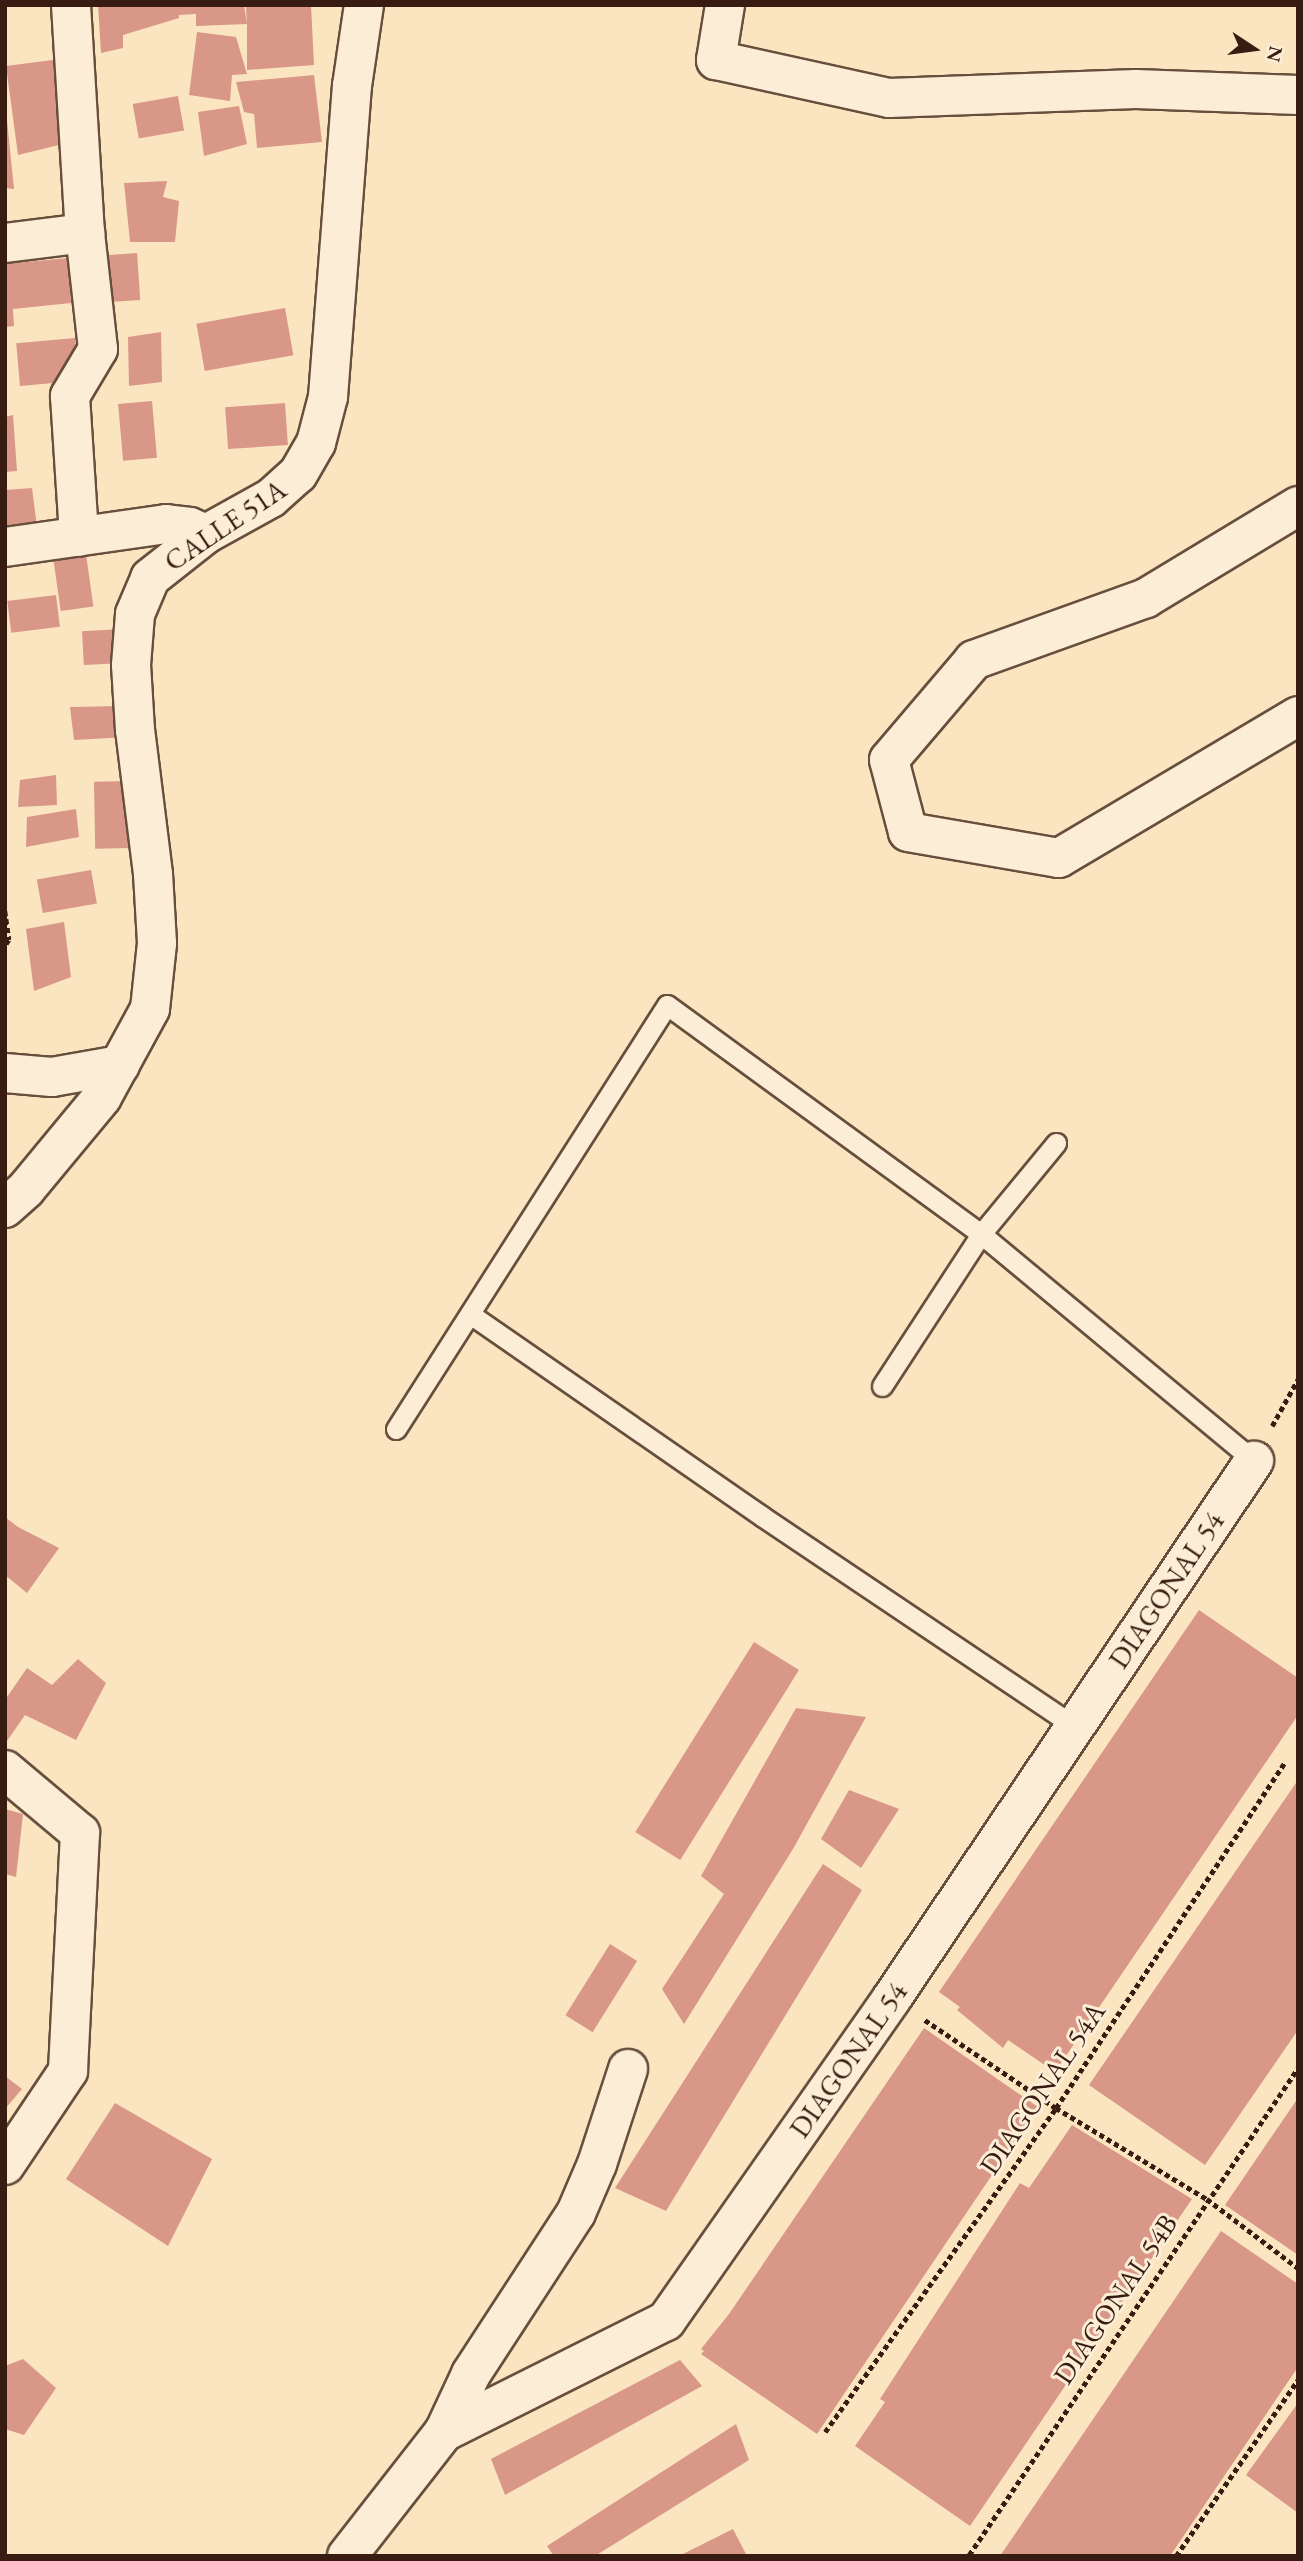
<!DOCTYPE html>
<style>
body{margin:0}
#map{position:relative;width:1303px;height:2561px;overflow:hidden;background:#fae5c0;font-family:"EB Garamond",serif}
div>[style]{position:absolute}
.building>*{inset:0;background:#d99787;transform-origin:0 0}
.path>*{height:4.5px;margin-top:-2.25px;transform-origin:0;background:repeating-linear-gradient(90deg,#381c11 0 5px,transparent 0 8.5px)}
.roads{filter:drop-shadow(2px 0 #684e3d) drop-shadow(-2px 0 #684e3d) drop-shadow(0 2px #684e3d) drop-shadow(0 -2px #684e3d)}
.lane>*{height:19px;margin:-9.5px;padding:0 9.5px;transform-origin:9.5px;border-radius:9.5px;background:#fceed6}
.street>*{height:38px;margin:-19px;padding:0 19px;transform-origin:19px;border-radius:19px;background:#fceed6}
span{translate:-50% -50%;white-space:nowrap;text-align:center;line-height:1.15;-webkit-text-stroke:6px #fceed6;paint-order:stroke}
.street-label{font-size:28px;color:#381c11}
.frame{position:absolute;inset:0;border:7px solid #381c11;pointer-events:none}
.north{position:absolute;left:1219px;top:14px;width:70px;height:70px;-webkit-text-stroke:5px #fceed6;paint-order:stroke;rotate:103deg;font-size:19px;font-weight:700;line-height:28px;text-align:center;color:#381c11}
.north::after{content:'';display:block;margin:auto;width:24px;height:32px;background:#381c11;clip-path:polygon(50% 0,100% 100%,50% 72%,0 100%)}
</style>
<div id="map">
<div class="building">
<i style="clip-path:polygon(98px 5px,244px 5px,247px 24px,246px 5px,311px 5px,314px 65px,247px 70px,247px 24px,196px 26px,196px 14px,179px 15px,179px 18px,123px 35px,123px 48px,101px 53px)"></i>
<i style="clip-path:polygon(197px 32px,236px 37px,247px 74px,232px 75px,230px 101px,189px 95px)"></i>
<i style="clip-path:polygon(68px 58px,72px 93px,55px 96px,63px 144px,18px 155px,6px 66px)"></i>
<i style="clip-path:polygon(314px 75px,322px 142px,257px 148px,254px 114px,244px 112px,236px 82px)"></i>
<i style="left:178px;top:96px;width:35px;height:46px;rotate:80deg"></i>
<i style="clip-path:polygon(239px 106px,247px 144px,204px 156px,198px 112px)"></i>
<i style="clip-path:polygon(7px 120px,14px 189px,5px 188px)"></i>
<i style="clip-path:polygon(167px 181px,163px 197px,179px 201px,175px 242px,130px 242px,124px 183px)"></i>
<i style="left:137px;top:253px;width:47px;height:38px;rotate:86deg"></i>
<i style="clip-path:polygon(68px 258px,71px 303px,13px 309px,14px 326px,5px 327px,5px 264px)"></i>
<i style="left:285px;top:308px;width:48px;height:90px;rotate:80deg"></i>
<i style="clip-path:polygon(161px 332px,162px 382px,129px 386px,128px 337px)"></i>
<i style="left:75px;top:338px;width:43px;height:59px;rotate:85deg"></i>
<i style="left:152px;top:401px;width:57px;height:34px;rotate:85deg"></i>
<i style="left:285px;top:403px;width:42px;height:60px;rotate:86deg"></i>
<i style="clip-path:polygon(13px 415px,17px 471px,5px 472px,5px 417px)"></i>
<i style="clip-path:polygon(32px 488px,38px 535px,5px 541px,5px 490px)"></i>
<i style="left:86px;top:554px;width:53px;height:33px;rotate:82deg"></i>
<i style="left:56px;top:595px;width:32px;height:49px;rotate:83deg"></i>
<i style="left:123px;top:629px;width:34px;height:41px;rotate:87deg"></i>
<i style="clip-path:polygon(123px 706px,128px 737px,74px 740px,70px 707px)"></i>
<i style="clip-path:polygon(56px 775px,57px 805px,18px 807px,20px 780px)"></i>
<i style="left:131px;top:781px;width:67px;height:37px;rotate:89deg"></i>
<i style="clip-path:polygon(76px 809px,79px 837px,26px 847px,27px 817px)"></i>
<i style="left:91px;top:870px;width:34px;height:55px;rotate:80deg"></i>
<i style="clip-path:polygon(64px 922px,71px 977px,34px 991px,26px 929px)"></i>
<i style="clip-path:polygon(5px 1517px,18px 1527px,59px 1548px,27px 1593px,5px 1575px)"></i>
<i style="clip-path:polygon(1199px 1610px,1298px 1678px,1298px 1715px,1055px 2072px,1008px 2040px,1003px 2048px,957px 2010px,960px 2007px,939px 1992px)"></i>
<i style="left:754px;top:1642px;width:53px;height:224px;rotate:32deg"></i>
<i style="clip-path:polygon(78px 1659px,106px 1683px,76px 1740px,25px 1715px,5px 1744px,5px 1700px,27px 1668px,52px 1685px)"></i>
<i style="clip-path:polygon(796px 1708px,866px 1717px,793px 1849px,684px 2024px,662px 1989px,724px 1894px,701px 1876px)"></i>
<i style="clip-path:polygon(1298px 1780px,1298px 2030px,1205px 2165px,1089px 2085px)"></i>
<i style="clip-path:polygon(849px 1790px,899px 1809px,861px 1868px,821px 1839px)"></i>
<i style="clip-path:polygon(5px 1809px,23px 1814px,16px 1877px,5px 1874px)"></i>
<i style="clip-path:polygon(823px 1864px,862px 1890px,666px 2211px,615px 2188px)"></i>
<i style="left:610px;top:1944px;width:32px;height:84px;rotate:32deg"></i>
<i style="clip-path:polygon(924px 2028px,1038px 2107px,817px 2434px,701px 2354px,704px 2351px,701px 2349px,729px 2314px)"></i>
<i style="clip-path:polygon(5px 2076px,22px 2089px,5px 2109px)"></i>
<i style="clip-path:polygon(1298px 2098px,1298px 2255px,1225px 2205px)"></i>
<i style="clip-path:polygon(115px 2103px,212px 2159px,168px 2246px,66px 2179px)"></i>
<i style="clip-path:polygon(1072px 2125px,1192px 2199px,970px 2526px,855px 2446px,885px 2402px,880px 2399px,1020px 2183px,1029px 2188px)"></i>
<i style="clip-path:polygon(1221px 2231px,1298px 2284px,1298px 2367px,1170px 2556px,1000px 2556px)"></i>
<i style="clip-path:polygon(23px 2359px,56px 2388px,24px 2435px,5px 2429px,5px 2366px)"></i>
<i style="clip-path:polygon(680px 2360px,702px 2386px,505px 2495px,491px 2459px)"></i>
<i style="clip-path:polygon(1298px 2403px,1298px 2513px,1246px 2475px)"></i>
<i style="clip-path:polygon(736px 2424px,749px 2460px,595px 2556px,554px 2556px,547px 2546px)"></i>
<i style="clip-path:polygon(733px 2529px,747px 2556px,679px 2556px)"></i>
</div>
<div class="path">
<i style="left:5px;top:911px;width:29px;rotate:82deg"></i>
<i style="left:9px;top:940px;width:7px;rotate:124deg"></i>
<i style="left:1272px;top:1426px;width:54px;rotate:-61deg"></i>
<i style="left:925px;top:2020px;width:158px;rotate:33.9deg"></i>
<i style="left:1056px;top:2108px;width:176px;rotate:31.1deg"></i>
<i style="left:1207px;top:2199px;width:114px;rotate:37.2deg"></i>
<i style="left:825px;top:2432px;width:398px;rotate:-54.5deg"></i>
<i style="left:1056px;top:2108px;width:415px;rotate:-56.5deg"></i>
<i style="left:969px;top:2555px;width:588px;rotate:-55.96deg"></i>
<i style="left:1176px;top:2556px;width:214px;rotate:-55.3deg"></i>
</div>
<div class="roads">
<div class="lane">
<i style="left:470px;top:1314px;width:356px;rotate:34.7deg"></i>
<i style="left:763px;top:1517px;width:375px;rotate:33.9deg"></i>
<i style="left:882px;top:1386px;width:181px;rotate:-56.9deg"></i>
<i style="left:981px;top:1234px;width:118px;rotate:-50.5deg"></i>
<i style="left:396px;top:1429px;width:503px;rotate:-57.42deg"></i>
<i style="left:667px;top:1005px;width:389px;rotate:36.1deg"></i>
<i style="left:981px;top:1234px;width:355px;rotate:39.7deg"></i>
</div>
<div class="street">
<i style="left:71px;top:5px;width:228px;rotate:86.5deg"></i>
<i style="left:85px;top:233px;width:117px;rotate:83.6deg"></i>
<i style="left:98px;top:349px;width:55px;rotate:120.8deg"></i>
<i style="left:70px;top:396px;width:141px;rotate:86.3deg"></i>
<i style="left:725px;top:5px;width:56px;rotate:99.3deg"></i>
<i style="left:716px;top:60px;width:177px;rotate:12.4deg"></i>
<i style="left:889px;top:98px;width:247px;rotate:-2.1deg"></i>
<i style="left:1136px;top:89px;width:162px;rotate:2.1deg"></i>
<i style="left:5px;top:243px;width:81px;rotate:-7.1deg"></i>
<i style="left:1298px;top:506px;width:178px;rotate:148.8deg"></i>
<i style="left:1146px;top:598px;width:183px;rotate:160.2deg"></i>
<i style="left:974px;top:660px;width:131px;rotate:130.4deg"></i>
<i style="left:889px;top:760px;width:74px;rotate:75.2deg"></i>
<i style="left:908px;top:832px;width:153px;rotate:9.8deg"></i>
<i style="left:1059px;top:858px;width:278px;rotate:-30.7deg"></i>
<i style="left:5px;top:547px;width:163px;rotate:-8.1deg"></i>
<i style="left:166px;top:524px;width:24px;rotate:7deg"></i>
<i style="left:190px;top:527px;width:17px;rotate:24deg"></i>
<i style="left:5px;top:1073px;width:47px;rotate:4.9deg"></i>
<i style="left:52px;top:1077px;width:69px;rotate:-10deg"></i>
<i style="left:5px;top:1208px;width:28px;rotate:-42deg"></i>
<i style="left:26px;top:1189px;width:119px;rotate:-50.4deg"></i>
<i style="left:102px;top:1097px;width:100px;rotate:-61.4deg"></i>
<i style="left:150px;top:1009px;width:66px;rotate:-83.9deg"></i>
<i style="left:157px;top:943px;width:69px;rotate:-93.3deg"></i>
<i style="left:153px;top:874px;width:145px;rotate:-97.1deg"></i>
<i style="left:135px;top:730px;width:65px;rotate:-93.5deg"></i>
<i style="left:131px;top:665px;width:51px;rotate:-85.5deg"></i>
<i style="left:135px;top:614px;width:39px;rotate:-67deg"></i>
<i style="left:150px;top:578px;width:71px;rotate:-38.2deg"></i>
<i style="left:206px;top:534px;width:74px;rotate:-29deg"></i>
<i style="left:271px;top:498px;width:36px;rotate:-42deg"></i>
<i style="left:298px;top:474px;width:36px;rotate:-60deg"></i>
<i style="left:316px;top:443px;width:48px;rotate:-75.4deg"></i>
<i style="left:328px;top:397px;width:312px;rotate:-85.6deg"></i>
<i style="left:352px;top:86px;width:82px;rotate:-81.6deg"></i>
<i style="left:5px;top:1770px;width:98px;rotate:40deg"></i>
<i style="left:80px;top:1833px;width:238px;rotate:92.9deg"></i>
<i style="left:68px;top:2071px;width:113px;rotate:123.8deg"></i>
<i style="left:444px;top:2432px;width:64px;rotate:-65deg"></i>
<i style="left:471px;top:2374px;width:192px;rotate:-56.9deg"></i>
<i style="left:576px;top:2213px;width:53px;rotate:-66.8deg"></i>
<i style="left:597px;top:2164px;width:100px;rotate:-71.9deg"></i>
<i style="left:347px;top:2556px;width:157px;rotate:-52deg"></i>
<i style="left:444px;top:2432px;width:248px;rotate:-26.6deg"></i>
<i style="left:666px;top:2321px;width:394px;rotate:-55deg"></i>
<i style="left:892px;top:1998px;width:648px;rotate:-56.02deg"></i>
</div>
</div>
<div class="street-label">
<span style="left:225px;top:525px;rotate:-34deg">CALLE 51A</span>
<span style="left:1166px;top:1590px;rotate:-56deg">DIAGONAL 54</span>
<span style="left:848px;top:2060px;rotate:-55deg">DIAGONAL 54</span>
<span style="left:1042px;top:2088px;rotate:-56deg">DIAGONAL 54A</span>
<span style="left:1115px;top:2299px;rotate:-56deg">DIAGONAL 54B</span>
</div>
<div class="frame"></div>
<div class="north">N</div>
</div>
